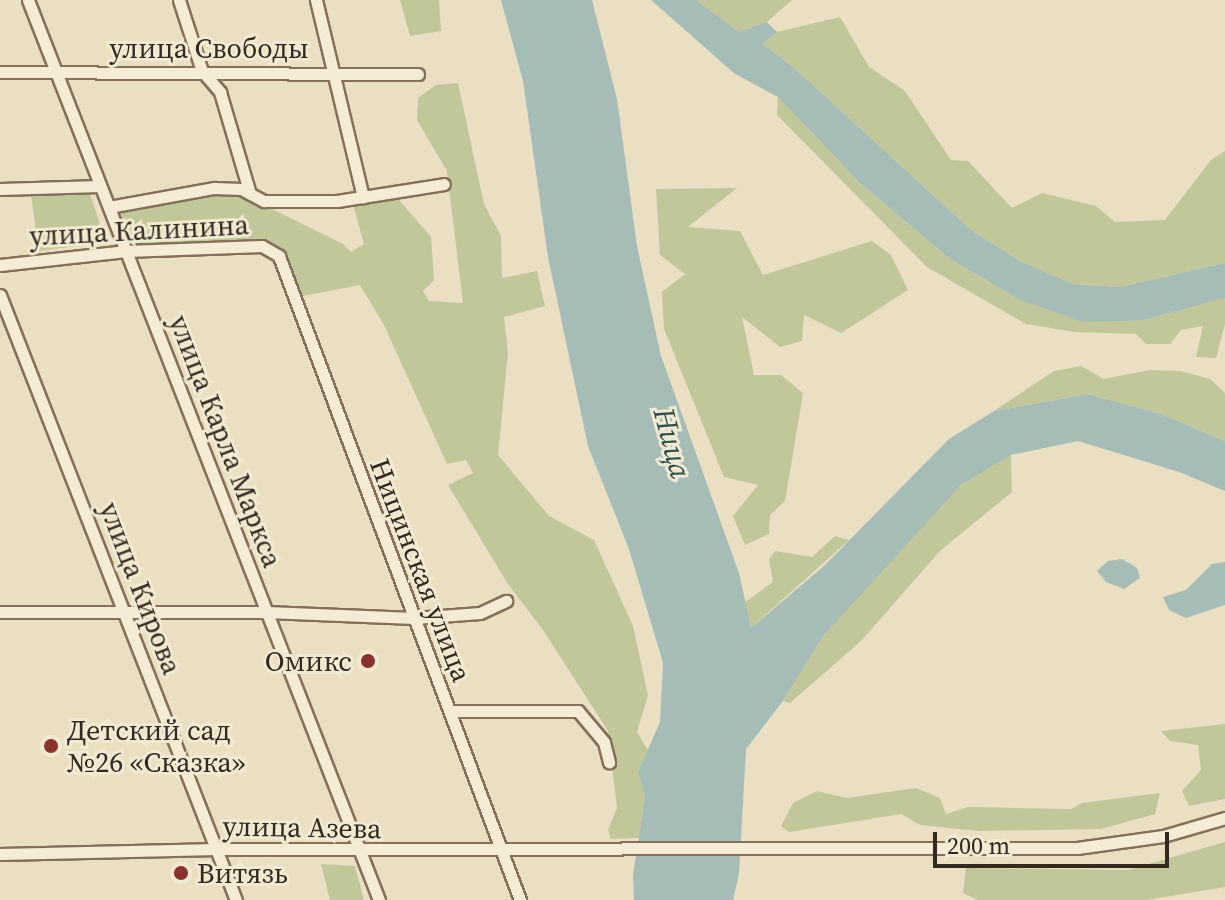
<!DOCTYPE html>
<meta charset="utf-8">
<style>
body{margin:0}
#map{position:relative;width:1225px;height:900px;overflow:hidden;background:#eadfc3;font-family:"Source Serif 4",serif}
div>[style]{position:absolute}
.green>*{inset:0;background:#c1c798}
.water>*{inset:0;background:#a5bdb6}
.roads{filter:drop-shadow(2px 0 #83715b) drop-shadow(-2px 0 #83715b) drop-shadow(0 2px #83715b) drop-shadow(0 -2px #83715b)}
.minor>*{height:11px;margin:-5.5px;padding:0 5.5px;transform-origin:5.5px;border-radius:5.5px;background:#f6ecd5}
.dots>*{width:22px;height:22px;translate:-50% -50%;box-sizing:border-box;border:4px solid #f2e9d2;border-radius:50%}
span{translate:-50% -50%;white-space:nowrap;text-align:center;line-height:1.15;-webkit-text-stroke:6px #f2e9d2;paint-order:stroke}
.street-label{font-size:28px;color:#34291e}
.poi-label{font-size:28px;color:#34291e}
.right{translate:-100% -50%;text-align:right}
.left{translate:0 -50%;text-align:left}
.water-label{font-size:30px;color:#2f5351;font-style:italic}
.scale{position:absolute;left:933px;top:832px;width:236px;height:36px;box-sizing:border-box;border:4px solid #34291e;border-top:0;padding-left:10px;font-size:24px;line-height:28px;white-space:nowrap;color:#34291e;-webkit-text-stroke:6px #f2e9d2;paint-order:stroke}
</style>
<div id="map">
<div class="green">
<i style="clip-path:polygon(400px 0,439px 0,441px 31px,410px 36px)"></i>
<i style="clip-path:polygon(696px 0,792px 0,767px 22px,739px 32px)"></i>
<i style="clip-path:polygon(840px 17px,869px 67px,905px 91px,951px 160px,968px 161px,1012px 208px,1042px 193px,1096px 206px,1115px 222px,1165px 220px,1211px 160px,1225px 151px,1225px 263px,1120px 287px,1073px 284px,1020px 261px,971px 230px,793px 67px,763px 44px,777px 32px)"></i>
<i style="clip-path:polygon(458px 83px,484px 204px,501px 236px,502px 278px,537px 271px,545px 306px,504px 317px,508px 353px,498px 455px,549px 516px,594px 540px,633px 626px,648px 695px,637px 732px,648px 750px,638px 772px,645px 797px,639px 838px,611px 839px,608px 830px,617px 808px,608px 731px,543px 630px,508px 584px,448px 485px,473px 473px,466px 460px,447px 464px,383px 323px,360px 285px,303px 296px,287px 255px,262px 239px,131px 246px,120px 211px,215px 191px,239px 193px,343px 244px,351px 252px,364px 244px,352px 201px,394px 194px,431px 237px,434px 280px,423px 291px,429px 301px,463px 303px,447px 171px,417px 120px,418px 98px,436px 85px)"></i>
<i style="clip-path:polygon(778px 97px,860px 183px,950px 259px,1018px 299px,1144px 320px,1225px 298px,1225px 324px,1216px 358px,1196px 357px,1203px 326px,1181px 330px,1170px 344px,1146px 344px,1136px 334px,1075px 332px,1026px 324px,927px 267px,777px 115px)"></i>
<i style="clip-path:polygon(737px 188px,688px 227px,740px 231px,763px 275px,872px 241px,891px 255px,908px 290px,841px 333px,804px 315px,802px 341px,780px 347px,742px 317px,754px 375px,781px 375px,803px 393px,785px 501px,770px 515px,769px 534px,745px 545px,733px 516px,758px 485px,724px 477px,664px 329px,662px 292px,685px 274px,660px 255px,656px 189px)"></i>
<i style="clip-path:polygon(89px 191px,106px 242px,39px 251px,31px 195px)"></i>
<i style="clip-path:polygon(1081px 366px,1104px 379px,1150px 370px,1181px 371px,1210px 379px,1225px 393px,1225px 441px,1161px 414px,1088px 394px,994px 411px,1054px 371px)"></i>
<i style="clip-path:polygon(1011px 455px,1012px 492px,940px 551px,861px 641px,790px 703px,783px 701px,824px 635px,902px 547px,961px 485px)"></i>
<i style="clip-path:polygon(835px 536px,849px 540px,751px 628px,745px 602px,773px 582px,769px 559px,775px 551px,812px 557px)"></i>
<i style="clip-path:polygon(1225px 724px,1225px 799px,1189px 806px,1182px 791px,1201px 770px,1198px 745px,1170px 741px,1161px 731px)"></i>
<i style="clip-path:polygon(916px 788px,940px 798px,946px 814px,968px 807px,1071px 809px,1082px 803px,1160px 793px,1155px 814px,1101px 829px,979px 831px,920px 825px,901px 814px,789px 832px,781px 826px,793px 803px,817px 791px,847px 798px)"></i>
<i style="clip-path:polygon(1225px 842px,1225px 887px,1147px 900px,978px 900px,963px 893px,966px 868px,1128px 870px)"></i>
<i style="clip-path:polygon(321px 864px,355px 866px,364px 900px,330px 900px)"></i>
</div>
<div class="water">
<i style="clip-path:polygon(501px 0,592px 0,617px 99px,637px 246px,661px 356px,739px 573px,751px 628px,825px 565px,949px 439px,994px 411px,1088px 394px,1161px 414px,1225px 441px,1225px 491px,1179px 472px,1078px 441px,1011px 455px,961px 485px,824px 635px,783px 701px,746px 749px,739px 874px,733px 900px,634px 900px,633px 875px,645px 797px,638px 772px,660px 722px,663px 663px,629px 549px,588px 446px,548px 257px,523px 81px)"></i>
<i style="clip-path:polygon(651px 0,696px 0,739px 32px,767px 22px,777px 32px,763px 44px,793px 67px,971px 230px,1020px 261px,1073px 284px,1120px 287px,1225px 263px,1225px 298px,1144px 320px,1083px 322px,1018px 299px,950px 259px,860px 183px,778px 97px,735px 74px)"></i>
<i style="clip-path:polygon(1122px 559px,1137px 568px,1140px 578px,1124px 589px,1106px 582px,1097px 571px,1108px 561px)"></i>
<i style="clip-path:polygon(1225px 562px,1225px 605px,1186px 618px,1169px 610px,1163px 597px,1186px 590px,1212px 564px)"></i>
</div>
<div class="roads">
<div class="minor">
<i style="left:28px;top:0;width:966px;rotate:68.69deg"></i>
<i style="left:179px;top:0;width:75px;rotate:72.1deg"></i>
<i style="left:202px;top:71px;width:28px;rotate:49deg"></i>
<i style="left:220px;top:92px;width:106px;rotate:73.6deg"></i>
<i style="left:316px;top:0;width:203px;rotate:76.6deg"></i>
<i style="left:0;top:72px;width:418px;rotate:0.3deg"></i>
<i style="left:0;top:189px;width:100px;rotate:-1.7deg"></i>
<i style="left:109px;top:207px;width:107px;rotate:-10.3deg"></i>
<i style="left:214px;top:188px;width:27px;rotate:2deg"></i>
<i style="left:241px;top:189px;width:26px;rotate:28deg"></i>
<i style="left:264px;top:201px;width:73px"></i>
<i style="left:337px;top:201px;width:108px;rotate:-9deg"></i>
<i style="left:0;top:265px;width:127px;rotate:-6.3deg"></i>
<i style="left:126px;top:251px;width:136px;rotate:-2.1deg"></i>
<i style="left:262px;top:246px;width:20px;rotate:30deg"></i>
<i style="left:279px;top:256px;width:688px;rotate:69.48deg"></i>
<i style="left:0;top:295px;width:649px;rotate:68.69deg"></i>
<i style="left:0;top:612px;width:267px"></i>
<i style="left:267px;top:612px;width:147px;rotate:2.3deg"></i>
<i style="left:414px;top:618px;width:66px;rotate:-4.3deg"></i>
<i style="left:480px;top:613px;width:29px;rotate:-25deg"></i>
<i style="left:450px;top:711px;width:128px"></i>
<i style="left:578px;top:711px;width:40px;rotate:50deg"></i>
<i style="left:604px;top:742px;width:21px;rotate:76deg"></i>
<i style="left:0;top:854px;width:218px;rotate:-1.3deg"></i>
<i style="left:218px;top:849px;width:859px;rotate:-0.07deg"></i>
<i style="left:1077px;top:848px;width:87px;rotate:-7.9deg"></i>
<i style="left:1163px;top:836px;width:65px;rotate:-16.2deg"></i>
</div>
</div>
<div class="dots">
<i style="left:368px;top:661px;background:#8d3030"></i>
<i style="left:51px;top:746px;background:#8d3030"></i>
<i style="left:181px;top:873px;background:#8d3030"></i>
</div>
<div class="street-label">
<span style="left:209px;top:48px">улица Свободы</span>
<span style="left:139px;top:230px;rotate:-3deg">улица Калинина</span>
<span style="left:226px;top:441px;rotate:69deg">улица Карла Маркса</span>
<span style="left:421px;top:570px;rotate:69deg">Ницинская улица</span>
<span style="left:141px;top:588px;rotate:69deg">улица Кирова</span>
<span style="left:302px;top:827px;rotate:1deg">улица Азева</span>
</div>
<div class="poi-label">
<span class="right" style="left:352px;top:661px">Омикс</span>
<span class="left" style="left:67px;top:746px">Детский сад<br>№26 «Сказка»</span>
<span class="left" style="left:197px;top:873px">Витязь</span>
</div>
<div class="water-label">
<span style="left:672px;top:443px;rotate:75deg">Ница</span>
</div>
<div class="scale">200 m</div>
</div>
